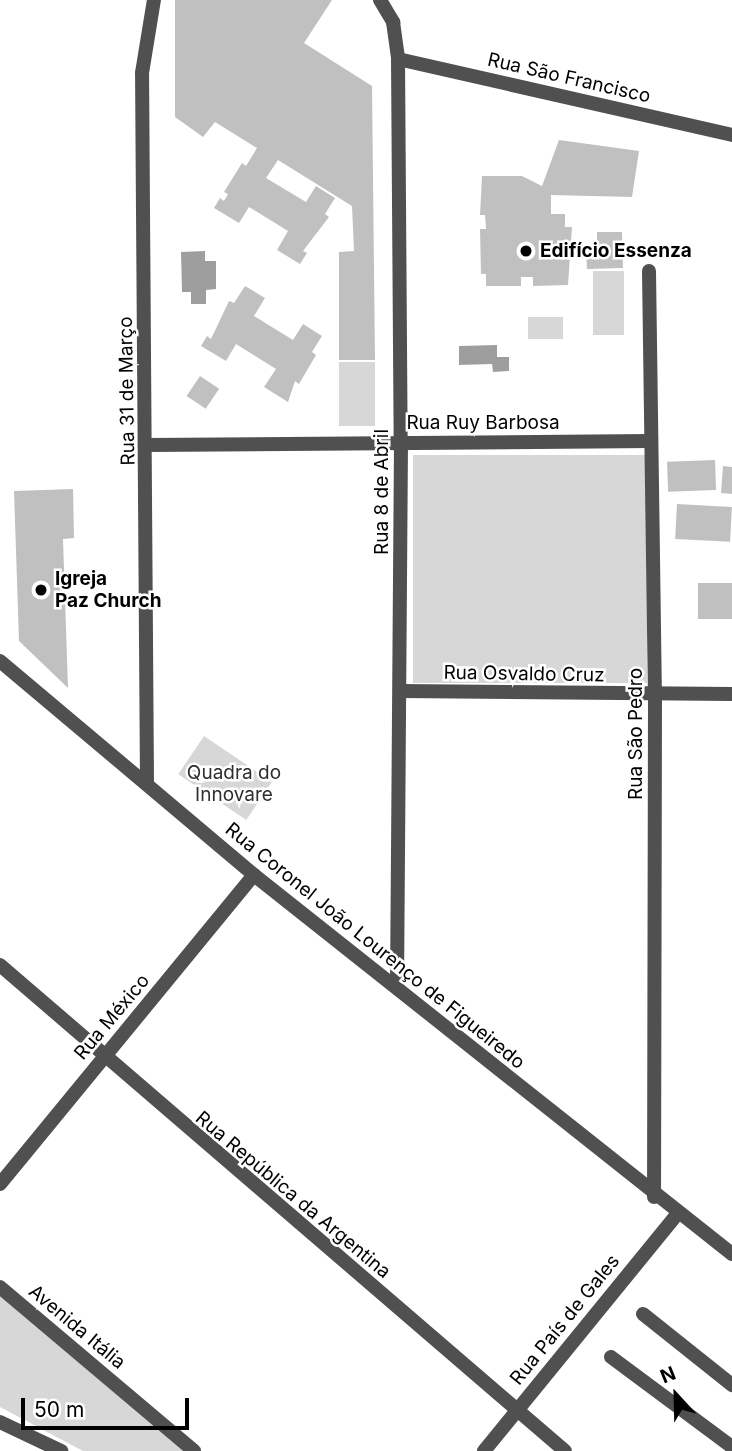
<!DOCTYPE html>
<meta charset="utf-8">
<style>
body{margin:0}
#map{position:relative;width:732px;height:1451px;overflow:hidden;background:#fff;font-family:Inter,sans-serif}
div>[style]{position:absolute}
.green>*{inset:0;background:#d7d7d7;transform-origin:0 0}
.water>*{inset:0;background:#9e9e9e}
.building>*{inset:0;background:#c0c0c0;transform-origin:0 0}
.street>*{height:14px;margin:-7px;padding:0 7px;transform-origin:7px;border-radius:7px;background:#505050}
.dots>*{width:19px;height:19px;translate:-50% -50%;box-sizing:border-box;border:4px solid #fff;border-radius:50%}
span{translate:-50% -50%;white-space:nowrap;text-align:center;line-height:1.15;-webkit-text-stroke:5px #fff;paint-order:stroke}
.street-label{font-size:19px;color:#000}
.poi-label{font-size:19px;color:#000;font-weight:700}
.left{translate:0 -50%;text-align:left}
.park-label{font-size:19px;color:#2e2e2e}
.north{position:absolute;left:641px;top:1360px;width:70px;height:70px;-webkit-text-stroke:5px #fff;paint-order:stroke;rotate:338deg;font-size:19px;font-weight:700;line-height:28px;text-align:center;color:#000}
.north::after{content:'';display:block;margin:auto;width:24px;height:32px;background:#000;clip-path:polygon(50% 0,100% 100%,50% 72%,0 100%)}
.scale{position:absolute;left:21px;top:1398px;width:168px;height:32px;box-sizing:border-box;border:4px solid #000;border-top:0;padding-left:9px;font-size:21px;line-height:24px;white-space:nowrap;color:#000;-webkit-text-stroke:5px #fff;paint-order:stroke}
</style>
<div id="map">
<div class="green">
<i style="left:624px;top:271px;width:64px;height:31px;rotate:90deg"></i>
<i style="left:563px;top:317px;width:22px;height:35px;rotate:90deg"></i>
<i style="left:375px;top:362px;width:64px;height:36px;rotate:90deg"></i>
<i style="left:647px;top:455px;width:228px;height:234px;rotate:90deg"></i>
<i style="left:204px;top:736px;width:82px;height:46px;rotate:34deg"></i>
<i style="clip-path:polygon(0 1290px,188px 1451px,83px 1451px,0 1407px)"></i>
</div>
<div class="water">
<i style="clip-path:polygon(205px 251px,205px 261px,216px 261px,216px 289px,206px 290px,206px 304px,191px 304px,191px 292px,182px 292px,181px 252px)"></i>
<i style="clip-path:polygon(497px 345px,497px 357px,509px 357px,509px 371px,493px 372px,492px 364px,459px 365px,459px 346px)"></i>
</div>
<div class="building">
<i style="clip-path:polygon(175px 0,332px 0,304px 43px,372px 86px,375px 360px,339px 360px,339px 252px,354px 251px,352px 206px,278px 160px,266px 178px,306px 202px,316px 186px,335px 198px,325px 214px,329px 217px,303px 251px,307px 253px,300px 264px,277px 250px,288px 231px,249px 207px,239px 223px,214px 208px,220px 198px,224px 201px,228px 194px,224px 192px,242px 163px,246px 166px,257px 148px,215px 122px,203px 137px,175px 117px)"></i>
<i style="clip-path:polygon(559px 140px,639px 151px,632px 197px,551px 195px,551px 214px,565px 214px,565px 227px,572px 227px,568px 285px,533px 286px,533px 277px,521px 277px,521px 286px,486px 286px,486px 274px,481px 274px,480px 229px,486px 229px,485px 215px,480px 215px,482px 176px,522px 176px,542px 186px)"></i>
<i style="clip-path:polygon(597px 232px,622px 232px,623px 268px,587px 269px,586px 248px,597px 248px)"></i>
<i style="clip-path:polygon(245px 286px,265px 298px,254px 316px,293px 340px,303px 324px,322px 336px,312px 352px,316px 355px,299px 384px,295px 381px,288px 402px,264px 387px,276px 369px,236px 344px,226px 361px,201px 346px,207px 336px,211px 339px,229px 301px,234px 303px)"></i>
<i style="left:200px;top:376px;width:23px;height:24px;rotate:34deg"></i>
<i style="left:715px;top:460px;width:30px;height:48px;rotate:88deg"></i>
<i style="clip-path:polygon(723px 466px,732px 467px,732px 494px,721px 493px)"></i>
<i style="clip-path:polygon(73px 489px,74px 538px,63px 539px,68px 688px,19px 641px,14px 491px)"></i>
<i style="left:677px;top:504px;width:55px;height:35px;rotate:3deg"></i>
<i style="left:732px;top:583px;width:36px;height:34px;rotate:90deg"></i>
</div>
<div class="street">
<i style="left:380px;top:0;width:26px;rotate:59deg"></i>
<i style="left:393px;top:22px;width:37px;rotate:82deg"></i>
<i style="left:398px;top:59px;width:383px;rotate:89.6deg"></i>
<i style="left:401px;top:442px;width:546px;rotate:90.42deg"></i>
<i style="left:398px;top:59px;width:343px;rotate:12.8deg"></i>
<i style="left:649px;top:271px;width:424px;rotate:89.2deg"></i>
<i style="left:655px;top:695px;width:502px;rotate:90.11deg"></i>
<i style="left:147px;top:445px;width:504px;rotate:-0.45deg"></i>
<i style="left:0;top:661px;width:332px;rotate:40.1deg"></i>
<i style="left:254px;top:875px;width:610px;rotate:38.41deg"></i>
<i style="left:400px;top:691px;width:332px;rotate:0.5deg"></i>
<i style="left:147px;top:783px;width:710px;rotate:-90.4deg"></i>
<i style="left:142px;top:73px;width:74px;rotate:-80.7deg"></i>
<i style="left:0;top:965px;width:745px;rotate:40.7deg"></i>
<i style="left:0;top:1184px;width:400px;rotate:-50.6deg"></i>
<i style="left:0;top:1287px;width:254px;rotate:40.2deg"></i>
<i style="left:643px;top:1314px;width:114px;rotate:38.6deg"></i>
<i style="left:611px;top:1357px;width:151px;rotate:36.6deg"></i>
<i style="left:0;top:1422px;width:68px;rotate:25.4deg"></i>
<i style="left:484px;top:1451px;width:306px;rotate:-50.8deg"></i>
</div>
<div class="dots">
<i style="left:526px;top:251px;background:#000"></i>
<i style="left:41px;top:590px;background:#000"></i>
</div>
<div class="street-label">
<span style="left:569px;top:78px;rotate:13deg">Rua São Francisco</span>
<span style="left:127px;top:391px;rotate:-91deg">Rua 31 de Março</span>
<span style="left:483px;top:423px">Rua Ruy Barbosa</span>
<span style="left:382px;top:492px;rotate:-90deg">Rua 8 de Abril</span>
<span style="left:524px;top:674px;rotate:1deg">Rua Osvaldo Cruz</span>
<span style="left:636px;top:734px;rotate:-90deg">Rua São Pedro</span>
<span style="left:375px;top:946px;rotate:39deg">Rua Coronel João Lourenço de Figueiredo</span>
<span style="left:112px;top:1017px;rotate:-50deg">Rua México</span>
<span style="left:293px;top:1195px;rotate:40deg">Rua República da Argentina</span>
<span style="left:565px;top:1320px;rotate:-51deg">Rua País de Gales</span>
<span style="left:77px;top:1327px;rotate:40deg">Avenida Itália</span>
</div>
<div class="poi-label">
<span class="left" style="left:540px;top:251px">Edifício Essenza</span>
<span class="left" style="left:55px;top:590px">Igreja<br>Paz Church</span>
</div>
<div class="park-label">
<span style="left:234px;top:784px">Quadra do<br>Innovare</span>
</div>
<div class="north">N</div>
<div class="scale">50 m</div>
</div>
